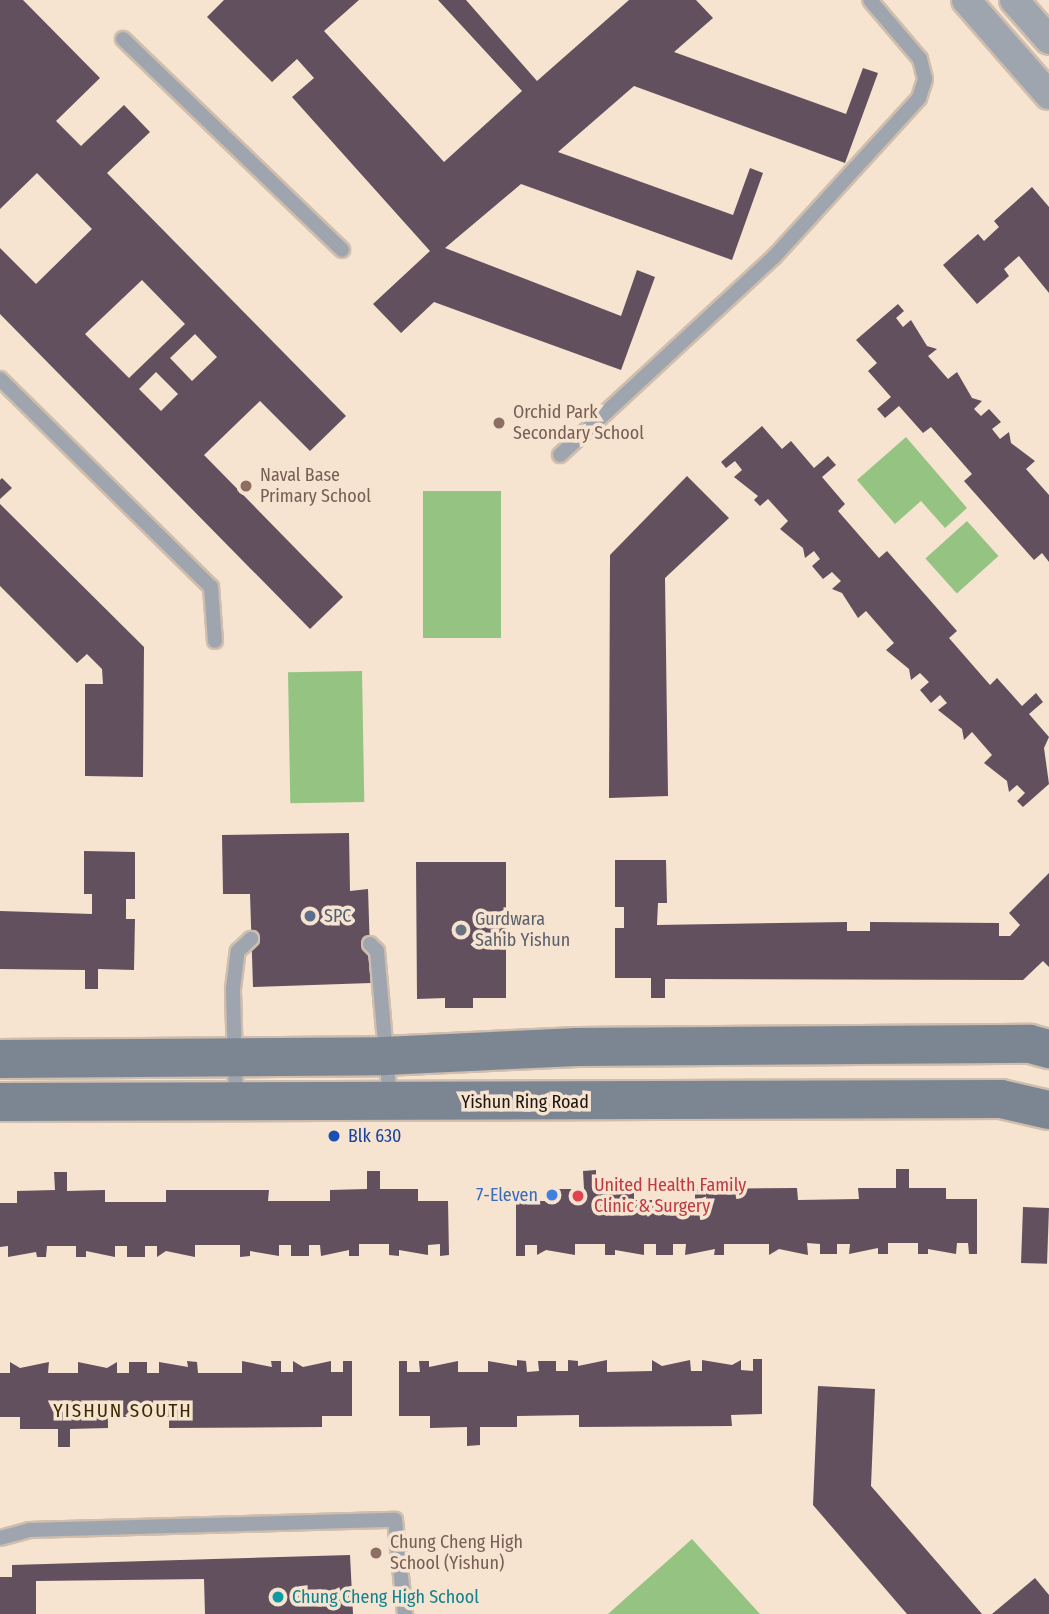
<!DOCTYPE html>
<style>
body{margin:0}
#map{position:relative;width:1049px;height:1614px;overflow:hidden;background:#f6e3d0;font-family:"Fira Sans Condensed",sans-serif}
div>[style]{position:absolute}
.green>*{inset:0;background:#95c482;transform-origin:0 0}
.building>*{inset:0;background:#62505e;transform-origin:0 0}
.roads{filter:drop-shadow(2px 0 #cfbead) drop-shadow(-2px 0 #cfbead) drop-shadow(0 2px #cfbead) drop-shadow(0 -2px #cfbead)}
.service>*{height:14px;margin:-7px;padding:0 7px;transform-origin:7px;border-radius:7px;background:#9fa5ae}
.minor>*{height:28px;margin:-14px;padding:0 14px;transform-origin:14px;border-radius:14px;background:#9fa5ae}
.secondary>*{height:38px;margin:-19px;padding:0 19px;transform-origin:19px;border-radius:19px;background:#7c8592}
.dots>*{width:19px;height:19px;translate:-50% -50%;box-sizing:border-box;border:4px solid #f6e3d0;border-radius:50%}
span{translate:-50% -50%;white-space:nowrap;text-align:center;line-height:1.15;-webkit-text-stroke:7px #f6e3d0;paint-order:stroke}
.education-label{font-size:18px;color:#785e54}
.left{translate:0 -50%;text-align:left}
.service-label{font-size:18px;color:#4e5e75}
.worship-label{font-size:18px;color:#5b616d}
.street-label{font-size:18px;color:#1c150f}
.transit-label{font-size:18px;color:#164399}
.health-label{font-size:18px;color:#be3a42}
.shop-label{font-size:18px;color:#366cbe}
.right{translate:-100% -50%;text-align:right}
.culture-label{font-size:18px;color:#0d838f}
.neighbourhood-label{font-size:19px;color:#392800;letter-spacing:2px}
</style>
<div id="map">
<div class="green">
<i style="clip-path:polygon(906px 437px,967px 508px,945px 528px,921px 501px,895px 524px,857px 480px)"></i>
<i style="left:423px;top:491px;width:78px;height:147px"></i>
<i style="left:967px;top:521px;width:47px;height:56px;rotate:48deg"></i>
<i style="left:362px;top:671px;width:131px;height:74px;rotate:89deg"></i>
<i style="clip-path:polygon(692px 1539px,760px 1614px,608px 1614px)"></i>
</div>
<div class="building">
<i style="clip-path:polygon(evenodd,0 0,23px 0,100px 78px,56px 121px,81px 146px,124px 105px,150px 132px,107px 173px,346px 416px,310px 451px,260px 401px,204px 455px,343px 597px,310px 629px,0 314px,0 248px,36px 284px,92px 229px,37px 173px,0 209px,0 0,142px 280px,185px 324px,129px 378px,85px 334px,142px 280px,0 0,195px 334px,217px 357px,192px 381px,170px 358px,195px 334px,0 0,156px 372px,178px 394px,161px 411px,139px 389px,156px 372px)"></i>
<i style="clip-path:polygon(224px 0,359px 0,324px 31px,444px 162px,522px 91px,438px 0,466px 0,537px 81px,629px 0,696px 0,713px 18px,674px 52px,846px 114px,863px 68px,878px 73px,845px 163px,634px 86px,558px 152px,733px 215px,750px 168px,763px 173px,732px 260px,521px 184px,445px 248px,621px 316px,637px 270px,655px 277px,621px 370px,434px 302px,401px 333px,373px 304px,430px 251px,292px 97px,314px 78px,297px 59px,272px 82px,207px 17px)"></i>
<i style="clip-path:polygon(1032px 187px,1049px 207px,1049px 293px,1019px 256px,1004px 269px,1009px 276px,977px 304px,943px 265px,978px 234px,984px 241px,999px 227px,994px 221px)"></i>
<i style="clip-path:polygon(898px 304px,904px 311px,896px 318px,903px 327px,911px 320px,927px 346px,937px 349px,928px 356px,948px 379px,957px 372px,972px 398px,982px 401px,974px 409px,981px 416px,989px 409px,1001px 422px,992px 429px,1000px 439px,1009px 432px,1011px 443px,1035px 461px,1026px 469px,1049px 495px,1049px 562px,1042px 553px,1034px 560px,964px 481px,972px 474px,931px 427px,923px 433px,899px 406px,885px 418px,877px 409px,891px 397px,868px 371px,877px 363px,856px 340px)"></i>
<i style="clip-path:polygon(762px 426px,782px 449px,791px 441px,814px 468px,828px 456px,836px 465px,822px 477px,845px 504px,838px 511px,879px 558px,887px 551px,957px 631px,949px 638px,990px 685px,997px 678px,1022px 706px,1036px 693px,1043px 702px,1029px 714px,1049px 737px,1044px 748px,1049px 784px,1023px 807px,1017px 801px,1025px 793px,1017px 785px,1009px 792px,1007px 781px,984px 763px,992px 755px,972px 732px,964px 740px,962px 729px,938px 710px,947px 703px,940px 695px,931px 703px,920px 690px,929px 682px,920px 673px,911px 680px,909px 669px,886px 650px,894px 643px,866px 611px,858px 618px,842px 593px,832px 589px,841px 581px,832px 572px,823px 579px,812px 566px,820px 559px,814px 551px,805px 558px,803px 548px,780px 529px,788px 521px,768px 499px,760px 506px,754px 500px,758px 496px,734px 477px,742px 470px,735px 461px,726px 468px,721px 462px)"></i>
<i style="clip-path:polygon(687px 476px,729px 518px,665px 578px,668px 796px,609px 798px,610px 555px)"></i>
<i style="clip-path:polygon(2px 478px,12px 488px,0 499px,0 480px)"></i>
<i style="clip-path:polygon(0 504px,144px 647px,143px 777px,85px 776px,85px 684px,103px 684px,102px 669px,87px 654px,77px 663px,0 586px)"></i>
<i style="clip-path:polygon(349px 833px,350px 891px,368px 889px,371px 983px,253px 987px,250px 894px,223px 894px,222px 835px)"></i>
<i style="clip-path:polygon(84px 851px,135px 852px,135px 899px,126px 899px,126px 919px,135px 919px,134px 970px,98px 969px,98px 989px,85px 989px,85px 970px,0 969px,0 911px,92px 914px,92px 894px,84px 894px)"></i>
<i style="clip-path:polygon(615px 860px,666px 860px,667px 903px,658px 903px,657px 925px,847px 922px,847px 931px,870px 931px,870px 922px,999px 923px,999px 936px,1010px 936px,1020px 925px,1009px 913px,1049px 873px,1049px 967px,1043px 961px,1023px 980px,665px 979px,665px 998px,651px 998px,651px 978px,615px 978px,615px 928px,624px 928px,624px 907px,615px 907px)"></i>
<i style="clip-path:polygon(416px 862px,506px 862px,506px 998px,473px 998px,473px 1008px,445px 1008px,445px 998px,417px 999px)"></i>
<i style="clip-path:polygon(896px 1169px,909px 1169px,909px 1188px,946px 1188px,946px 1199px,977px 1199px,977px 1254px,969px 1254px,968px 1243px,957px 1243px,956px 1254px,928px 1249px,928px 1254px,918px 1254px,918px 1243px,888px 1243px,888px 1254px,878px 1254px,878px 1248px,849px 1254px,850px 1244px,837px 1244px,837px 1254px,820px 1254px,820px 1244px,807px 1243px,808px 1255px,779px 1249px,769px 1255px,769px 1244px,724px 1244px,724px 1255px,714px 1255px,715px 1249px,685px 1255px,686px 1244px,673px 1244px,673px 1255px,656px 1255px,656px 1244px,644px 1244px,644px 1255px,615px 1250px,615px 1255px,605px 1255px,605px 1244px,575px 1244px,575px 1255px,546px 1250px,537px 1255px,537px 1245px,525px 1245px,525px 1256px,516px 1256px,516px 1201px,546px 1201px,546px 1189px,584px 1189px,583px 1171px,596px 1170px,596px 1189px,634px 1189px,634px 1200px,695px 1200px,695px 1189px,797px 1188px,798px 1200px,859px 1199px,858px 1188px,896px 1188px)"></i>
<i style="clip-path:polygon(367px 1171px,380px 1171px,380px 1189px,418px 1189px,418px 1201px,448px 1201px,449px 1255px,440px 1256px,440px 1244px,428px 1245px,428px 1255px,399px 1250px,399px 1256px,389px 1255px,389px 1244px,359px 1244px,359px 1256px,349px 1256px,349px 1250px,321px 1256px,320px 1245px,309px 1245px,309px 1256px,291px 1256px,291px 1245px,279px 1245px,279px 1256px,250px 1251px,250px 1256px,240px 1257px,240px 1245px,195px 1245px,195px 1257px,166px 1251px,157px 1257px,157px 1246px,145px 1246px,145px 1257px,127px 1257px,127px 1246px,115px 1246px,115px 1257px,86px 1251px,86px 1257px,76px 1257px,76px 1246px,47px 1246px,46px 1257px,37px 1257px,36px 1252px,8px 1257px,8px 1246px,0 1247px,0 1203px,17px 1203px,17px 1191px,55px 1190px,54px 1172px,67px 1172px,67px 1191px,105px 1190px,105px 1202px,166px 1202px,166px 1190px,269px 1190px,268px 1201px,330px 1201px,330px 1190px,367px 1189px)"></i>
<i style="left:1023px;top:1207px;width:26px;height:56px;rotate:2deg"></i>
<i style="clip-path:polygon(753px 1359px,762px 1359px,762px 1414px,731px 1415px,732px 1426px,579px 1427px,579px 1415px,517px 1416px,517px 1427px,480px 1427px,480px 1445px,467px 1446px,467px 1427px,430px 1428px,430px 1416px,399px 1416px,399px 1361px,407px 1361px,407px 1372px,420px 1372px,419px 1361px,429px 1361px,429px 1367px,458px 1361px,458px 1372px,488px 1372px,488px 1361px,517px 1366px,517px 1360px,526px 1361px,527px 1372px,539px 1371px,538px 1361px,556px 1361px,556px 1371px,568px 1371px,568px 1360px,578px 1361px,578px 1366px,607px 1360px,607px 1372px,652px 1371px,652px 1360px,662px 1366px,690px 1360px,691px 1371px,702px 1371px,702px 1360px,732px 1365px,741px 1360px,741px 1370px,753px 1371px)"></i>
<i style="clip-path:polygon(187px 1361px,197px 1362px,198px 1373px,242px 1373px,242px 1361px,272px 1367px,271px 1361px,281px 1361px,281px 1372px,293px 1372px,293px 1361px,303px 1367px,331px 1361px,331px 1372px,343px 1372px,343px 1361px,352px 1361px,352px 1416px,322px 1416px,322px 1427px,169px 1428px,169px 1417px,108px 1417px,108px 1428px,70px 1429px,70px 1447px,58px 1447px,58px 1429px,20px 1429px,20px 1417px,0 1417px,0 1373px,10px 1373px,10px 1362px,20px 1368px,49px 1362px,48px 1373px,78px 1373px,78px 1362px,107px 1368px,117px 1362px,117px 1373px,129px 1373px,129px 1362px,147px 1362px,147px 1373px,159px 1373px,159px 1362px,188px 1367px)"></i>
<i style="clip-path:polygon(818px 1386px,875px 1389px,871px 1486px,982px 1614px,907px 1614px,813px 1505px)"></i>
<i style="clip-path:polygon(350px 1555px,353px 1614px,205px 1614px,204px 1579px,36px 1581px,36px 1614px,0 1614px,0 1577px,12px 1577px,12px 1565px)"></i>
<i style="clip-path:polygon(1035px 1578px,1049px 1595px,1049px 1614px,992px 1614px)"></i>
</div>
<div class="roads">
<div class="service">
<i style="left:123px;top:39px;width:304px;rotate:43.9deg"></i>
<i style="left:0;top:379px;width:296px;rotate:44.6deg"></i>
<i style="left:211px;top:587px;width:54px;rotate:85.8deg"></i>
<i style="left:560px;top:455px;width:292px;rotate:-42.8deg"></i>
<i style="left:774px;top:257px;width:215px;rotate:-47.6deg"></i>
<i style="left:919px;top:98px;width:20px;rotate:-72deg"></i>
<i style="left:925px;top:79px;width:21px;rotate:-104deg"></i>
<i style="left:920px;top:59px;width:77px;rotate:-130.3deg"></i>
<i style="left:370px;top:944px;width:10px;rotate:45deg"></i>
<i style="left:377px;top:951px;width:150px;rotate:85deg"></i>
<i style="left:236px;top:1099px;width:110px;rotate:-91.6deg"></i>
<i style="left:233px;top:989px;width:38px;rotate:-83deg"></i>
<i style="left:238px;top:951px;width:18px;rotate:-43deg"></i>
<i style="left:0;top:1538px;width:30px;rotate:-15deg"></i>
<i style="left:29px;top:1530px;width:366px;rotate:-1.6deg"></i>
<i style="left:395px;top:1520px;width:95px;rotate:83.9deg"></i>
</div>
<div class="minor">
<i style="left:966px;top:0;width:126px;rotate:48.9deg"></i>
<i style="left:1014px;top:0;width:53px;rotate:48.8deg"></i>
</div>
<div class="secondary">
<i style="left:0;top:1059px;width:384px;rotate:-0.4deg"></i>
<i style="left:384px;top:1056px;width:193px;rotate:-2.7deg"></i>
<i style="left:577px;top:1047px;width:453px;rotate:-0.4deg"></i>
<i style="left:1030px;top:1044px;width:20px;rotate:15deg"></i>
<i style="left:0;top:1102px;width:1001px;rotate:-0.17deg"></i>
<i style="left:1001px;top:1099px;width:49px;rotate:12.9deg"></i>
</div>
</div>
<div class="dots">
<i style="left:499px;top:423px;background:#8d6e63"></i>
<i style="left:246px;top:486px;background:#8d6e63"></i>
<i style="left:310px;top:916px;background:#5c6f8a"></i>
<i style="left:461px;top:930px;background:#6b7280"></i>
<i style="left:334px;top:1136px;background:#1a4fb4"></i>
<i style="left:552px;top:1195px;background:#3f7fe0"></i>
<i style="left:578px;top:1196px;background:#e0444e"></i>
<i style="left:376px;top:1553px;background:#8d6e63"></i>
<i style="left:278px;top:1597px;background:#0f9aa8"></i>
</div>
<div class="education-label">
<span class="left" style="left:513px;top:423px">Orchid Park<br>Secondary School</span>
<span class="left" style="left:260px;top:486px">Naval Base<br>Primary School</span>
<span class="left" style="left:390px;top:1553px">Chung Cheng High<br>School (Yishun)</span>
</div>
<div class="service-label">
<span class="left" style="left:324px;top:916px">SPC</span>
</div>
<div class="worship-label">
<span class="left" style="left:475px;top:930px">Gurdwara<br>Sahib Yishun</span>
</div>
<div class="street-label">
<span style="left:525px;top:1102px">Yishun Ring Road</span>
</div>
<div class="transit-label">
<span class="left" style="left:348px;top:1136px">Blk 630</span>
</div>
<div class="health-label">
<span class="left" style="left:594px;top:1196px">United Health Family<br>Clinic &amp; Surgery</span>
</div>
<div class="shop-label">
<span class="right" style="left:538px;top:1195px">7-Eleven</span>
</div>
<div class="culture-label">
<span class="left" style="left:292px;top:1597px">Chung Cheng High School</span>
</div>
<div class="neighbourhood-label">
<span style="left:123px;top:1411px">YISHUN SOUTH</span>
</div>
</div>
